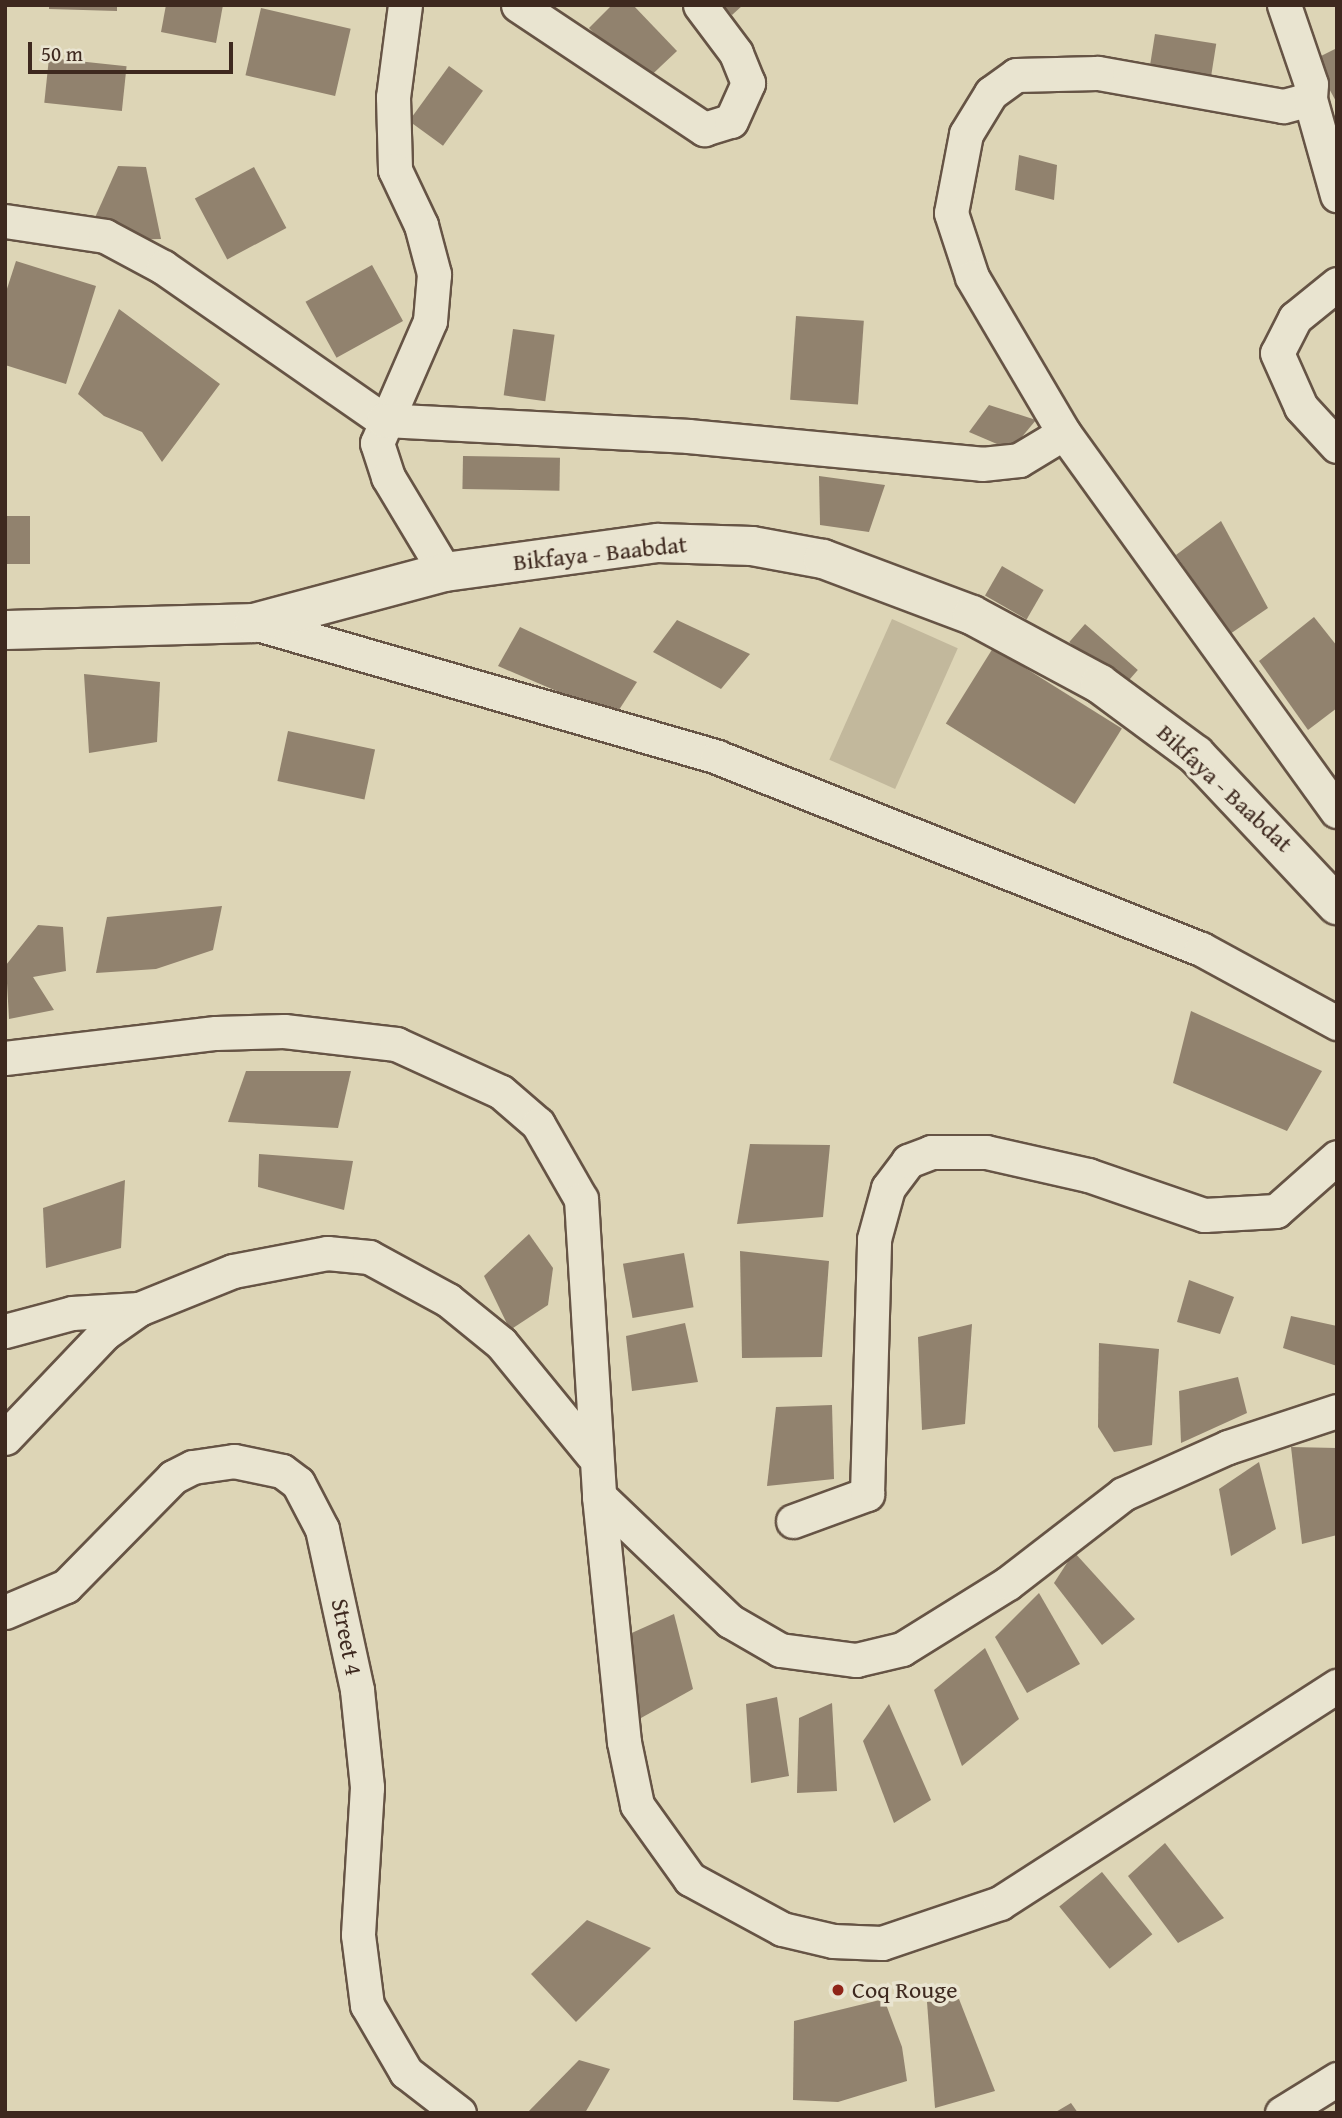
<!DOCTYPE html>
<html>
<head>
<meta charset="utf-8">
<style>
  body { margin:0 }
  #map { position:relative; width:1342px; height:2118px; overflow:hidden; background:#ddd5b6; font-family:"Gentium Book Plus",serif }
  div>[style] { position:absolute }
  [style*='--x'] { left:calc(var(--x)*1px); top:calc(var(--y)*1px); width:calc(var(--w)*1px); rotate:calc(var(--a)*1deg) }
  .green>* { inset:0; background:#c2b89c; transform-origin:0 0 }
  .building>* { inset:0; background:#91826e; transform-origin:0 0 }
  .roads { filter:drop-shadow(2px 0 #665445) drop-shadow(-2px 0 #665445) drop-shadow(0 2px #665445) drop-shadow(0 -2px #665445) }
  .minor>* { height:33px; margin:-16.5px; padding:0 16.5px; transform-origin:16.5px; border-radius:16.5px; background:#e9e4d0 }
  .secondary>* { height:38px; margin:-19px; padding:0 19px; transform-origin:19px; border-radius:19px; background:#e9e4d0 }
  .dots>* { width:19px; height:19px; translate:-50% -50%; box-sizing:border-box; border:4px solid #e9e4d0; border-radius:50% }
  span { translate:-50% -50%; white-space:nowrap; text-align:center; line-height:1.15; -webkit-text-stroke:7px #e9e4d0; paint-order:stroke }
  .street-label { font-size:24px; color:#3e291f }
  .poi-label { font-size:24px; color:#3e291f }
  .left { translate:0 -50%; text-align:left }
  .frame { position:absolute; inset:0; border:7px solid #3e291f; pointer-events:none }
  .scale { position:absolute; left:28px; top:42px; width:205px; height:32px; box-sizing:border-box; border:4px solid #3e291f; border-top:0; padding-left:9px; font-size:21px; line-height:24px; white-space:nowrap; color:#3e291f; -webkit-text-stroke:5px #e9e4d0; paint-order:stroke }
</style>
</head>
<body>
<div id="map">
  <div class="green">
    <div style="left:892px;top:619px;width:72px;height:154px;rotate:24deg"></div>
  </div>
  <div class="building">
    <div style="clip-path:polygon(49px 5px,117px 5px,117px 11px,49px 9px)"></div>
    <div style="clip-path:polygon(166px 5px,223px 5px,216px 43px,161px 32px)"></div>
    <div style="clip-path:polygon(612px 5px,633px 5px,677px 51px,642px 84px,589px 28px)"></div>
    <div style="clip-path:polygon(723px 5px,743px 5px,732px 15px)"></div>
    <div style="left:261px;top:8px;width:92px;height:69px;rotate:13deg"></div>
    <div style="left:1155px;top:34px;width:62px;height:43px;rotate:9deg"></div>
    <div style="clip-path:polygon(1337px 48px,1337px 103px,1313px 60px)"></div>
    <div style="left:49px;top:58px;width:78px;height:45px;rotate:6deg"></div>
    <div style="left:449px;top:66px;width:42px;height:68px;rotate:36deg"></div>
    <div style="clip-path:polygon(1019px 155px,1057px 165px,1054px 200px,1015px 190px)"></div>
    <div style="clip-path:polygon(118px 166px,146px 167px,161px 239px,119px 240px,93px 222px)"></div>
    <div style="left:254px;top:167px;width:69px;height:67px;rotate:62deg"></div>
    <div style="clip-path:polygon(16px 261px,96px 286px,66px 384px,5px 365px,5px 295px)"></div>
    <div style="left:372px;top:265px;width:64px;height:76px;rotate:61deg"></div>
    <div style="clip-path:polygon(119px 309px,220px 384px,162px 462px,142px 432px,104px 416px,78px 394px)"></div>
    <div style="left:796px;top:316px;width:68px;height:84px;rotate:4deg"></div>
    <div style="left:513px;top:329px;width:42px;height:67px;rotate:8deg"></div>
    <div style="clip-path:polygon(989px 405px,1036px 420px,1011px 450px,969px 432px)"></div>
    <div style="left:463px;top:456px;width:97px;height:33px;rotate:1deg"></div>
    <div style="clip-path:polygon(819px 476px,885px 485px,869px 532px,820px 525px)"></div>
    <div style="left:5px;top:516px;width:25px;height:48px"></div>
    <div style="clip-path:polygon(1221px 521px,1268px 608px,1230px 634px,1176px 555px)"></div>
    <div style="left:1002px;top:566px;width:48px;height:34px;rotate:30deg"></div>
    <div style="clip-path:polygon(1314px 617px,1337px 646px,1337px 708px,1308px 730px,1259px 661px)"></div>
    <div style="clip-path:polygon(677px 620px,750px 654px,721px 689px,653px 652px)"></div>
    <div style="left:1085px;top:624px;width:70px;height:24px;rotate:41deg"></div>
    <div style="clip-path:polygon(520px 627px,637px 682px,615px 716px,498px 666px)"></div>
    <div style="left:993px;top:648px;width:152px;height:89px;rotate:32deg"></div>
    <div style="clip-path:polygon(84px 674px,160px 682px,157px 742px,89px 753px)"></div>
    <div style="left:288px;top:731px;width:89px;height:51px;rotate:12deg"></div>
    <div style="clip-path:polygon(222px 906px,213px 950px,156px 969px,96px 973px,107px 917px)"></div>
    <div style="clip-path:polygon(38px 925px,63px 927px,66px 971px,33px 977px,54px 1010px,9px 1019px,6px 965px)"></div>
    <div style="clip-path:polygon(1191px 1011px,1322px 1071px,1287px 1131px,1173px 1083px)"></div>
    <div style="clip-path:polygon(246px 1071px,351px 1071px,338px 1128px,228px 1122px)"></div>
    <div style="clip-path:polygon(750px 1144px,830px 1145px,823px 1217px,737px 1224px)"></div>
    <div style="clip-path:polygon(259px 1154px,353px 1161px,344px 1210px,258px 1187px)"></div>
    <div style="clip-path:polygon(125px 1180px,121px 1248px,46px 1268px,43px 1208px)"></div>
    <div style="clip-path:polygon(529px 1234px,553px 1268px,548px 1305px,510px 1330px,484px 1276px)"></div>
    <div style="clip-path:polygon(740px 1251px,829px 1261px,822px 1357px,742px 1358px)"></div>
    <div style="left:684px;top:1253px;width:55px;height:62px;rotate:80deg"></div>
    <div style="clip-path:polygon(1189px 1280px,1234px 1297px,1220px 1334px,1177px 1322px)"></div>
    <div style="clip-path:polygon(1291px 1316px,1337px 1326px,1337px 1366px,1283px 1348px)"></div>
    <div style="clip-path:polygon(685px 1323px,698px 1382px,632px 1391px,626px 1336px)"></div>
    <div style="clip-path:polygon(972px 1324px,965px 1424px,922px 1430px,918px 1337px)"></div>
    <div style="clip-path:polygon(1099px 1343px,1159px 1349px,1152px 1445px,1114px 1452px,1098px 1427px)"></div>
    <div style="clip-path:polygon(1238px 1377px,1247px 1413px,1181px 1443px,1179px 1391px)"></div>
    <div style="clip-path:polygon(832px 1405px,834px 1479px,767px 1486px,776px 1407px)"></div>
    <div style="clip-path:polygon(1291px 1447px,1337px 1448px,1337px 1535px,1302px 1544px)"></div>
    <div style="clip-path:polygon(1259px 1462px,1276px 1529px,1231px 1556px,1219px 1489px)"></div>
    <div style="clip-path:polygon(1074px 1552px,1135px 1619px,1102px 1645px,1054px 1583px)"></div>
    <div style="clip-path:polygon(1039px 1593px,1080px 1664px,1027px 1693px,995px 1637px)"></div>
    <div style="clip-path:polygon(674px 1614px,693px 1689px,641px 1718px,625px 1636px)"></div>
    <div style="clip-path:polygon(985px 1648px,1019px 1719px,962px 1766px,934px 1690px)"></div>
    <div style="clip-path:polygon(777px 1697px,789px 1776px,751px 1783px,746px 1704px)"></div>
    <div style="clip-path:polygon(832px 1703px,837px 1791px,797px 1793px,799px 1718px)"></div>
    <div style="clip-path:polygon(889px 1704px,931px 1800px,894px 1823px,863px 1741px)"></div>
    <div style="clip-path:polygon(1165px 1843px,1224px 1918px,1178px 1943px,1128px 1876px)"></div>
    <div style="left:1102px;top:1872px;width:80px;height:55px;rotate:51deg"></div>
    <div style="clip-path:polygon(587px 1920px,651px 1948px,576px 2022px,531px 1974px)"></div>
    <div style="clip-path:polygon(884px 1999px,902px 2047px,907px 2081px,838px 2102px,793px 2100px,794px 2021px)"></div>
    <div style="clip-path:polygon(959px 1999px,995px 2091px,935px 2108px,927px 2002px)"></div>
    <div style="clip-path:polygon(579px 2060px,610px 2069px,585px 2113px,527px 2113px)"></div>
    <div style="clip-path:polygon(1071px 2103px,1078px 2113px,1054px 2113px)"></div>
  </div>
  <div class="roads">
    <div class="minor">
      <div style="--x:405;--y:5;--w:93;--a:97.4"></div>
      <div style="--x:393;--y:97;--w:73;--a:88.4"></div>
      <div style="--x:395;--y:170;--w:61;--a:64.7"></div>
      <div style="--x:421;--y:225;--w:51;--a:75.1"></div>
      <div style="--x:434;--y:274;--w:47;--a:94.9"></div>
      <div style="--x:430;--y:321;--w:133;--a:113.5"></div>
      <div style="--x:377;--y:443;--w:36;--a:72"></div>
      <div style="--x:388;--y:477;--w:111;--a:59"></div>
      <div style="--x:518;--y:5;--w:224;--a:33.7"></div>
      <div style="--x:704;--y:129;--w:28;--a:-17"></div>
      <div style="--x:731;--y:121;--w:42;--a:-65.9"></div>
      <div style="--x:748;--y:83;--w:32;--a:-112"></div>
      <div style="--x:736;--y:53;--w:60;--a:-126.9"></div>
      <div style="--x:1284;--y:5;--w:83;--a:71.1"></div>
      <div style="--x:1311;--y:84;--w:15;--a:94"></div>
      <div style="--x:1310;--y:99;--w:28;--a:165"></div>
      <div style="--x:1283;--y:106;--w:189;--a:-169.9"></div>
      <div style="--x:1097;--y:73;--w:81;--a:178.6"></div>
      <div style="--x:1016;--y:75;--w:31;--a:144"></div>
      <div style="--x:991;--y:93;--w:48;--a:121.4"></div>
      <div style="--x:966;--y:134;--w:80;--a:100.8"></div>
      <div style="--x:951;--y:213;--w:67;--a:71.8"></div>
      <div style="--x:972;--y:277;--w:181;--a:59.5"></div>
      <div style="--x:1064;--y:433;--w:466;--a:54.2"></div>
      <div style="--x:1310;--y:99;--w:100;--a:74.3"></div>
      <div style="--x:5;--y:221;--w:101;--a:8.5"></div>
      <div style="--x:105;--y:236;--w:66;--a:28.1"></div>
      <div style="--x:163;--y:267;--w:268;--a:34.8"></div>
      <div style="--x:383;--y:420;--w:305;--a:3"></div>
      <div style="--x:688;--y:436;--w:295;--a:5.4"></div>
      <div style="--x:982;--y:464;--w:37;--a:-6"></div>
      <div style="--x:1019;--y:460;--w:52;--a:-31"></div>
      <div style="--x:1337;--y:284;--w:54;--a:141"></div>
      <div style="--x:1295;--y:318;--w:39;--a:117"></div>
      <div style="--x:1277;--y:353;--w:59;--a:66"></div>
      <div style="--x:1301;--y:407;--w:53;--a:47.3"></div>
      <div style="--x:254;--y:623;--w:482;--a:16.1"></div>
      <div style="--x:717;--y:757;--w:521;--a:21.64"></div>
      <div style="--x:1201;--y:949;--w:155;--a:28.6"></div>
      <div style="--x:5;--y:1058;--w:212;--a:-6.8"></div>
      <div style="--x:216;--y:1033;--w:68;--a:-1.7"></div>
      <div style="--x:284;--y:1031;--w:113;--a:6.6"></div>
      <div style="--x:396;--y:1044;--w:115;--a:24.6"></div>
      <div style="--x:501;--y:1092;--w:49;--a:40.9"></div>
      <div style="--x:538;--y:1124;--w:86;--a:60.2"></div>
      <div style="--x:581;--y:1199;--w:298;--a:86.5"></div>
      <div style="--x:599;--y:1496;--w:181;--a:43.7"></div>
      <div style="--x:730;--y:1621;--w:58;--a:30.1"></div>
      <div style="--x:780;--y:1650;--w:77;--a:7.5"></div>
      <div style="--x:856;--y:1660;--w:47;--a:-13.4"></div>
      <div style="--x:902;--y:1649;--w:125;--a:-31.9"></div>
      <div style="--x:1008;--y:1583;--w:145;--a:-37.7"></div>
      <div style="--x:1123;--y:1494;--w:115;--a:-24.1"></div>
      <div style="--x:1228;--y:1447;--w:115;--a:-18.3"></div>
      <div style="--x:5;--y:1331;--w:69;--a:-15"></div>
      <div style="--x:72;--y:1313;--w:67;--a:-3.4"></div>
      <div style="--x:5;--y:1438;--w:145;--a:-46.4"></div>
      <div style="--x:105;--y:1333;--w:42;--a:-35.2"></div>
      <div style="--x:139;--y:1309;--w:101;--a:-22"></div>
      <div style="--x:233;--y:1271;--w:96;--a:-10.8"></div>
      <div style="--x:327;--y:1253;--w:42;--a:5.4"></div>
      <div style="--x:369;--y:1257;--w:90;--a:28.6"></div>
      <div style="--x:448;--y:1300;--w:68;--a:39.1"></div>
      <div style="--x:501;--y:1343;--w:144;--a:50.7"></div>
      <div style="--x:599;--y:1496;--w:247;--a:84.2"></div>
      <div style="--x:624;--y:1742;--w:64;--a:78.3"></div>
      <div style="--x:637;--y:1805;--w:91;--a:54.4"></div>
      <div style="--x:690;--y:1879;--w:105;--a:28.5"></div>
      <div style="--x:782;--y:1929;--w:52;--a:13.2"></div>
      <div style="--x:833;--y:1941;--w:49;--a:2.3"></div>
      <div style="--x:882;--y:1943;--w:125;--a:-18.7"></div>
      <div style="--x:1000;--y:1903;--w:401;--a:-32.8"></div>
      <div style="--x:793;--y:1521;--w:79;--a:-20"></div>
      <div style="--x:867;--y:1494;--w:255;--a:-88.4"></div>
      <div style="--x:874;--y:1239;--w:53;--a:-74.6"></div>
      <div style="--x:888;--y:1188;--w:34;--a:-53"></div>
      <div style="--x:908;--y:1161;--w:25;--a:-21"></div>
      <div style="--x:931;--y:1152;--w:55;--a:0"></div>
      <div style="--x:986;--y:1152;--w:105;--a:12.7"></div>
      <div style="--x:1088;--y:1175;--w:123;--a:19"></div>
      <div style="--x:1204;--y:1215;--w:72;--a:-3.2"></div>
      <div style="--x:1276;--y:1211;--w:81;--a:-41.5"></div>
      <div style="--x:5;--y:1612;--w:66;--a:-23.1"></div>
      <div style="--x:66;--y:1586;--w:153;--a:-45.5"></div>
      <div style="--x:173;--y:1477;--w:22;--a:-27"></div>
      <div style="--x:193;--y:1467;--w:41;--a:-8.3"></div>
      <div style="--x:234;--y:1461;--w:49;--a:11.8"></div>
      <div style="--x:282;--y:1471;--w:20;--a:37"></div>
      <div style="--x:298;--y:1483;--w:52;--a:62.4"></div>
      <div style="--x:322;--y:1529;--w:165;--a:77.7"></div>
      <div style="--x:357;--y:1690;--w:98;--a:84.1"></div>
      <div style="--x:367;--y:1787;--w:148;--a:93.5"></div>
      <div style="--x:358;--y:1935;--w:71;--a:82.7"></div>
      <div style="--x:367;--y:2005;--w:78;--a:59.8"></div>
      <div style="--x:406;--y:2072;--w:67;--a:37.7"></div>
      <div style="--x:1282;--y:2113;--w:65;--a:-31.7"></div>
    </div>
    <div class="secondary">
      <div style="--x:5;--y:630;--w:249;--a:-1.6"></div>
      <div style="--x:254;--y:623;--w:198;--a:-15"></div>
      <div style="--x:445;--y:572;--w:215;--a:-7.8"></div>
      <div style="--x:658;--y:543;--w:94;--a:1.8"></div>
      <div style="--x:752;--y:546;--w:72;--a:10.4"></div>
      <div style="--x:823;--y:559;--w:159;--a:20.6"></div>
      <div style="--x:972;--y:615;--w:145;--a:28.3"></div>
      <div style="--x:1100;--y:684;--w:119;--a:36.5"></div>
      <div style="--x:1196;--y:755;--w:206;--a:46.8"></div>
    </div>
  </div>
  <div class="dots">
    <div style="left:838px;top:1990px;background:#8f2418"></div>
  </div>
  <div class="street-label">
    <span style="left:600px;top:553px;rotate:-6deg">Bikfaya - Baabdat</span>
    <span style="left:1225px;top:788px;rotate:43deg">Bikfaya - Baabdat</span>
    <span style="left:347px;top:1637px;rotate:79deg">Street 4</span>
  </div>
  <div class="poi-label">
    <span class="left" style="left:852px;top:1990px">Coq Rouge</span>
  </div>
  <div class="frame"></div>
  <div class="scale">50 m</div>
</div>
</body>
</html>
